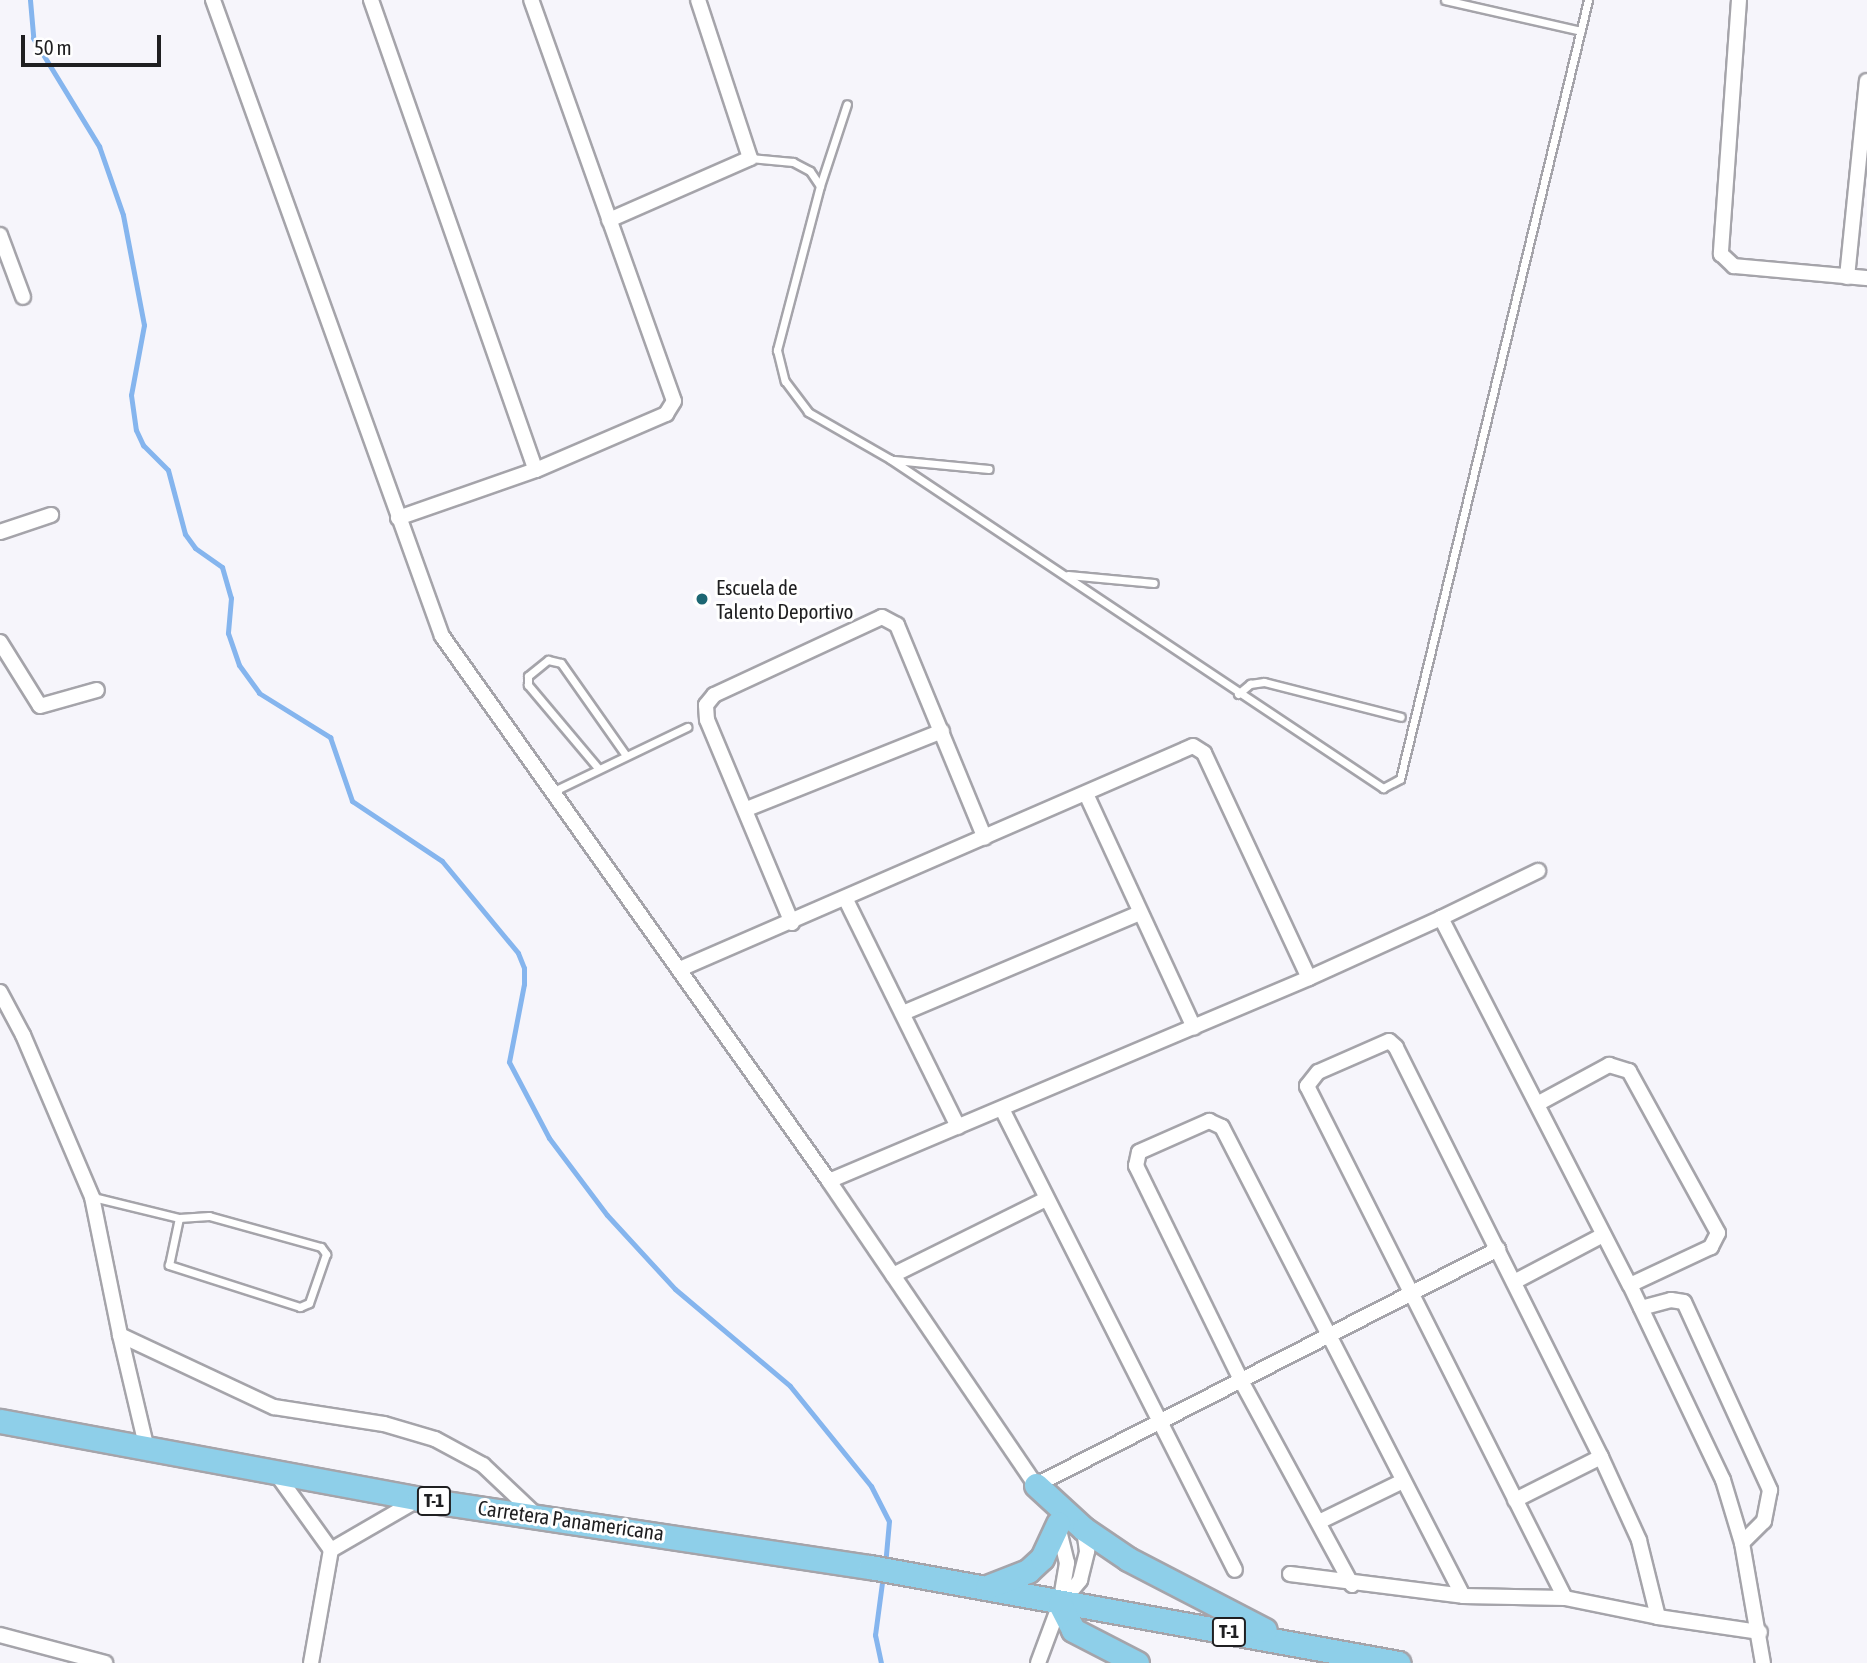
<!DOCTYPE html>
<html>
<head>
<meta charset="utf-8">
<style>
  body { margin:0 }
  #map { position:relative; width:1867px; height:1663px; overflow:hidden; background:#f6f5fb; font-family:"Asap Condensed",sans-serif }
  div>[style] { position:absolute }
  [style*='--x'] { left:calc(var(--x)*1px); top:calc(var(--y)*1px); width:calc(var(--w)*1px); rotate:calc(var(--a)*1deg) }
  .stream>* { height:5px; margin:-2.5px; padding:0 2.5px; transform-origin:2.5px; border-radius:2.5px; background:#85b5ee }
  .roads { filter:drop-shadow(2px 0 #a5a4aa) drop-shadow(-2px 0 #a5a4aa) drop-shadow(0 2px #a5a4aa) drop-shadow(0 -2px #a5a4aa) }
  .service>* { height:7px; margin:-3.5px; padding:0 3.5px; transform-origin:3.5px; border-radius:3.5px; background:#fff }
  .minor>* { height:14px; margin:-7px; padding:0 7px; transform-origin:7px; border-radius:7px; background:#fff }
  .primary>* { height:23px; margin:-11.5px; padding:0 11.5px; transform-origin:11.5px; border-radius:11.5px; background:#8ecfe9 }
  .dots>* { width:19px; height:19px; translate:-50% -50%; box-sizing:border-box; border:4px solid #fff; border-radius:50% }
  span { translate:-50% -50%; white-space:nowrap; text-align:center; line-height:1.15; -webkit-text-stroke:6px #fff; paint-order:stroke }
  .shield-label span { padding:2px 5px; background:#fff; border:2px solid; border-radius:5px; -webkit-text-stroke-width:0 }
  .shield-label { font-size:19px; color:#1f1f21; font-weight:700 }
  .poi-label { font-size:21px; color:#1f1f21 }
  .left { translate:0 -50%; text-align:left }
  .street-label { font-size:21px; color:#1f1f21 }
  .scale { position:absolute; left:21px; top:35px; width:140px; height:32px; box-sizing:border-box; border:4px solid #1f1f21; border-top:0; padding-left:9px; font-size:21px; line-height:24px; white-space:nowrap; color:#1f1f21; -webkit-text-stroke:5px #fff; paint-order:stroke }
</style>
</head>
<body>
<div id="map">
  <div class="stream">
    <div style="--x:30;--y:0;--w:38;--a:85"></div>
    <div style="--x:33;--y:38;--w:127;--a:58.6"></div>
    <div style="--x:99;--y:146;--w:73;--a:70.8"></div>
    <div style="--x:123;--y:215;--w:112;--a:79.2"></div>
    <div style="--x:144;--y:325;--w:71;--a:100.5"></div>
    <div style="--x:131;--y:395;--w:35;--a:82"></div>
    <div style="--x:136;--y:430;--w:17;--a:65"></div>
    <div style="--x:143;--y:445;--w:35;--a:45"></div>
    <div style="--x:168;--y:470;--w:66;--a:75.1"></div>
    <div style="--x:185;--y:534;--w:17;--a:54"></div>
    <div style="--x:195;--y:548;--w:33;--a:35"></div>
    <div style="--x:222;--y:567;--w:32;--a:74"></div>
    <div style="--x:231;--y:598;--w:35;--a:95"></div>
    <div style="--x:228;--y:633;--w:34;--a:71"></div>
    <div style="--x:239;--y:665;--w:34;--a:54"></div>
    <div style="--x:259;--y:693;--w:84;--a:31.8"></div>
    <div style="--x:330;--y:737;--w:68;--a:71"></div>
    <div style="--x:352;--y:801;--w:108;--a:33.7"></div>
    <div style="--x:442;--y:861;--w:119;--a:50.4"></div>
    <div style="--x:518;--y:953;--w:16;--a:68"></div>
    <div style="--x:524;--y:968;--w:16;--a:90"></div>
    <div style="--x:524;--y:984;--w:79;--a:100.9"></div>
    <div style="--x:509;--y:1062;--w:86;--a:62.2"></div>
    <div style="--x:549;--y:1138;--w:96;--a:53"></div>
    <div style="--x:607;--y:1215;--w:100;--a:47.4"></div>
    <div style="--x:675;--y:1289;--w:150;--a:40.1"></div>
    <div style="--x:790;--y:1386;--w:129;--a:51"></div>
    <div style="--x:871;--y:1486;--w:39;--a:63"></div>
    <div style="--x:889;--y:1521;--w:45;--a:95.1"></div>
    <div style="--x:881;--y:1663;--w:29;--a:-102"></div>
    <div style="--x:875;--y:1635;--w:61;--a:-82.4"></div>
  </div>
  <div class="roads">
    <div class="service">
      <div style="--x:1445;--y:0;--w:139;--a:12.8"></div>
      <div style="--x:750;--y:158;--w:43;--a:5.3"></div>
      <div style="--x:793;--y:162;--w:19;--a:28"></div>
      <div style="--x:810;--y:171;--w:18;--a:56"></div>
      <div style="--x:820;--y:186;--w:170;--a:104.7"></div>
      <div style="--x:777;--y:350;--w:32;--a:76"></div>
      <div style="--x:785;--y:381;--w:39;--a:53"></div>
      <div style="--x:808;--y:412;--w:95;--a:29.8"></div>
      <div style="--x:890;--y:459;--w:593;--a:33.72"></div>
      <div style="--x:1383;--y:788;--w:19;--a:-28"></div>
      <div style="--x:1400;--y:779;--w:801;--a:-76.43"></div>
      <div style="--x:820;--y:186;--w:86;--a:-71.8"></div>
      <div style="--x:894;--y:460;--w:95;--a:5.4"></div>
      <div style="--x:1068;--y:575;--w:86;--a:5.3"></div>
      <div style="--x:1238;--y:694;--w:16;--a:-40"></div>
      <div style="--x:1250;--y:684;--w:14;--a:-8"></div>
      <div style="--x:1264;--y:682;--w:141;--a:14.3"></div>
      <div style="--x:598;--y:768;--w:109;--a:-130.1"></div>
      <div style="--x:528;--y:685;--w:9;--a:-90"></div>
      <div style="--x:528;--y:676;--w:26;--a:-39"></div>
      <div style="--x:548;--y:660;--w:13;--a:13"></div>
      <div style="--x:561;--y:663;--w:111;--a:54.9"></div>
      <div style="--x:554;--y:791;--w:148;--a:-25.7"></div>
      <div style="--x:93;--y:1197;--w:89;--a:13.7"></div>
      <div style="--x:179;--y:1218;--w:30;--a:-4"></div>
      <div style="--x:209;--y:1216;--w:116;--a:15.5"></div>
      <div style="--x:321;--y:1247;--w:9;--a:54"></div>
      <div style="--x:326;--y:1254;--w:52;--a:109.1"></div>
      <div style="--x:309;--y:1303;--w:10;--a:156"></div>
      <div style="--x:300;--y:1307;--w:138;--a:-162.2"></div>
      <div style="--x:169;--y:1265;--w:48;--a:-78"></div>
    </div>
    <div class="minor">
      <div style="--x:213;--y:0;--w:676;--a:70.2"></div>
      <div style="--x:442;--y:636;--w:668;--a:54.62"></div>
      <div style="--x:829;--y:1181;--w:376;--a:55.8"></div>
      <div style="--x:371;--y:0;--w:498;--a:70.7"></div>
      <div style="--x:1739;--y:0;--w:255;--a:94.1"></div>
      <div style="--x:1721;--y:254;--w:18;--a:43"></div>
      <div style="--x:1734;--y:266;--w:134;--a:5.2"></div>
      <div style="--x:609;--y:220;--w:154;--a:-23.7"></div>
      <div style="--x:750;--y:158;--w:166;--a:-108.2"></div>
      <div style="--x:0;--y:235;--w:66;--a:69.6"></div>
      <div style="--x:1847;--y:277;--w:197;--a:-84.2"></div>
      <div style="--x:398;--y:518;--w:146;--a:-19.2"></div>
      <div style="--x:536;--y:470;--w:142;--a:-23.3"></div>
      <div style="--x:666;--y:414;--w:15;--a:-58"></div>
      <div style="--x:674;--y:401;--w:426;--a:-109.6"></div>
      <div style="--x:0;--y:532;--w:54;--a:-18.4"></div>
      <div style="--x:0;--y:642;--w:75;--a:58"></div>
      <div style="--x:40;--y:706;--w:59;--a:-15.7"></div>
      <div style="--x:1087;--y:796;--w:255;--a:65.2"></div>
      <div style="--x:747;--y:809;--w:210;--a:-21.8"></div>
      <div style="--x:846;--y:900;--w:253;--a:63.7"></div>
      <div style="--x:1441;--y:918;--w:108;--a:-25.9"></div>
      <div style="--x:792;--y:923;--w:220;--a:-112.7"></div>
      <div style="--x:707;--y:720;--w:15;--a:-94"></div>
      <div style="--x:706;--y:705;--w:13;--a:-51"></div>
      <div style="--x:714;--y:695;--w:185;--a:-24.9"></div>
      <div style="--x:882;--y:617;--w:17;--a:28"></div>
      <div style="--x:897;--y:625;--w:230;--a:67.6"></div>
      <div style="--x:680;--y:969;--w:559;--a:-23.49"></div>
      <div style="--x:1193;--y:746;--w:13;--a:32"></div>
      <div style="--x:1204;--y:753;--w:248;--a:65"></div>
      <div style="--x:1309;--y:978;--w:521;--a:157.08"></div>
      <div style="--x:1309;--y:978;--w:145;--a:-24.4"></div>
      <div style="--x:1441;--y:918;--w:413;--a:62.8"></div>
      <div style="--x:1630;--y:1285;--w:216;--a:64.5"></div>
      <div style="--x:1723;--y:1480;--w:66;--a:73.2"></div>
      <div style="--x:1742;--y:1543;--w:122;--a:80.1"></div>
      <div style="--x:0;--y:992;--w:49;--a:61.9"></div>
      <div style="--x:23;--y:1035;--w:176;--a:66.9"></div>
      <div style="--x:92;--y:1197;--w:141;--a:78.5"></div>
      <div style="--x:903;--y:1013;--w:257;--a:-22.9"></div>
      <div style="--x:1539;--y:1103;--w:80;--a:-28.5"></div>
      <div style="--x:1609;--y:1065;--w:21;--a:17"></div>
      <div style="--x:1629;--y:1071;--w:185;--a:61.2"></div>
      <div style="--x:1718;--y:1233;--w:16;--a:117"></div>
      <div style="--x:1711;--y:1247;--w:89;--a:154.9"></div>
      <div style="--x:1003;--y:1111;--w:514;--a:63.19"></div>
      <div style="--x:893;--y:1275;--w:169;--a:-26.4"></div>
      <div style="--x:1514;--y:1282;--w:101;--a:-27.8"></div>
      <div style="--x:1641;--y:1308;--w:31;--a:-15"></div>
      <div style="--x:1671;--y:1300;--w:13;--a:9"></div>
      <div style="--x:1684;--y:1302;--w:207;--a:65.4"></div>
      <div style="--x:1770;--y:1490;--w:32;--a:101"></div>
      <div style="--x:1764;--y:1521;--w:31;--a:135"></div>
      <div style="--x:146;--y:1445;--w:113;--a:-103.3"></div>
      <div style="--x:120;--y:1335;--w:170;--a:25.1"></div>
      <div style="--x:274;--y:1407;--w:111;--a:8.8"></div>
      <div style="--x:384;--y:1424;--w:53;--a:16.4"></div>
      <div style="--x:435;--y:1439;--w:55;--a:28.4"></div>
      <div style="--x:483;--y:1465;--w:70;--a:43.3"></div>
      <div style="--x:275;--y:1472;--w:96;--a:54.3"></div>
      <div style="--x:1036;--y:1485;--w:519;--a:-27.06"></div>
      <div style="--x:1515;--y:1500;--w:96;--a:-26.6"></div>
      <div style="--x:1319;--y:1522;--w:93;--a:-26"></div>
      <div style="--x:1290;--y:1574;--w:174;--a:7.2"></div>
      <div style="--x:1463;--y:1596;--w:102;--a:1.1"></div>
      <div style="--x:1565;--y:1598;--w:95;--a:11.5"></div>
      <div style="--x:1658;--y:1617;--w:79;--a:-103.9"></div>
      <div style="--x:1639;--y:1540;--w:91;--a:-114.6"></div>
      <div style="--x:1601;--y:1457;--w:458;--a:-116.6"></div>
      <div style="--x:1396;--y:1047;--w:9;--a:-139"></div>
      <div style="--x:1389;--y:1041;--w:77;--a:156.4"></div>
      <div style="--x:1318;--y:1072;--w:18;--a:128"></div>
      <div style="--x:1307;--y:1086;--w:573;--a:63.26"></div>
      <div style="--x:1352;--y:1585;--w:231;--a:-118.5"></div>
      <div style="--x:1242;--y:1382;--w:241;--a:-116.1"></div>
      <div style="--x:1136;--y:1166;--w:14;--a:-78"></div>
      <div style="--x:1139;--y:1152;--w:77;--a:-23.9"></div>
      <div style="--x:1209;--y:1121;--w:14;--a:25"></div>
      <div style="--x:1222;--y:1127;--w:527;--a:62.8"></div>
      <div style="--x:1061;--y:1603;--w:30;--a:-50"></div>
      <div style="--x:1080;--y:1580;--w:30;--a:-76"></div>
      <div style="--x:1087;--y:1551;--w:22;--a:-98"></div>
      <div style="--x:1658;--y:1617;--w:103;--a:8.4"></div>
      <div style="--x:0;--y:1635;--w:109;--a:14.9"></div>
      <div style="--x:311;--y:1663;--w:115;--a:-80"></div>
      <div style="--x:331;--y:1550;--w:102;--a:-30.1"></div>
      <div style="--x:1038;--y:1663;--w:63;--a:-69.6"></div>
      <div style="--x:1060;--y:1604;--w:42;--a:-80.3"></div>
      <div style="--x:1067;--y:1563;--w:42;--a:-103.7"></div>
    </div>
    <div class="primary">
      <div style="--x:0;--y:1421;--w:426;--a:10.5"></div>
      <div style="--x:419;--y:1499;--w:456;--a:8.6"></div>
      <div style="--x:870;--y:1567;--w:537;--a:10.3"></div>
      <div style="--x:1036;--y:1485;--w:65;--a:42.5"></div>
      <div style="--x:1084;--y:1529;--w:53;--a:34.3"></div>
      <div style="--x:1128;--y:1559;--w:154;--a:27.4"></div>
      <div style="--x:987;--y:1587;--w:44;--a:-21.3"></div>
      <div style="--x:1028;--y:1571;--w:19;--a:-43"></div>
      <div style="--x:1042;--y:1558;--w:38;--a:-65"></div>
      <div style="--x:1060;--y:1604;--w:29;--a:63"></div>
      <div style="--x:1073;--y:1630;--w:72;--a:27.3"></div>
    </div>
  </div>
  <div class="dots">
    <div style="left:702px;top:599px;background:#1d6773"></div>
  </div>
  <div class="shield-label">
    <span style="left:434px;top:1501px">T-1</span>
    <span style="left:1229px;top:1632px">T-1</span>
  </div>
  <div class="poi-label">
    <span class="left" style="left:716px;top:599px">Escuela de<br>Talento Deportivo</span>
  </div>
  <div class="street-label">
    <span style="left:571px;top:1520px;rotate:8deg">Carretera Panamericana</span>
  </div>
  <div class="scale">50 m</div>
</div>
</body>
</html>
